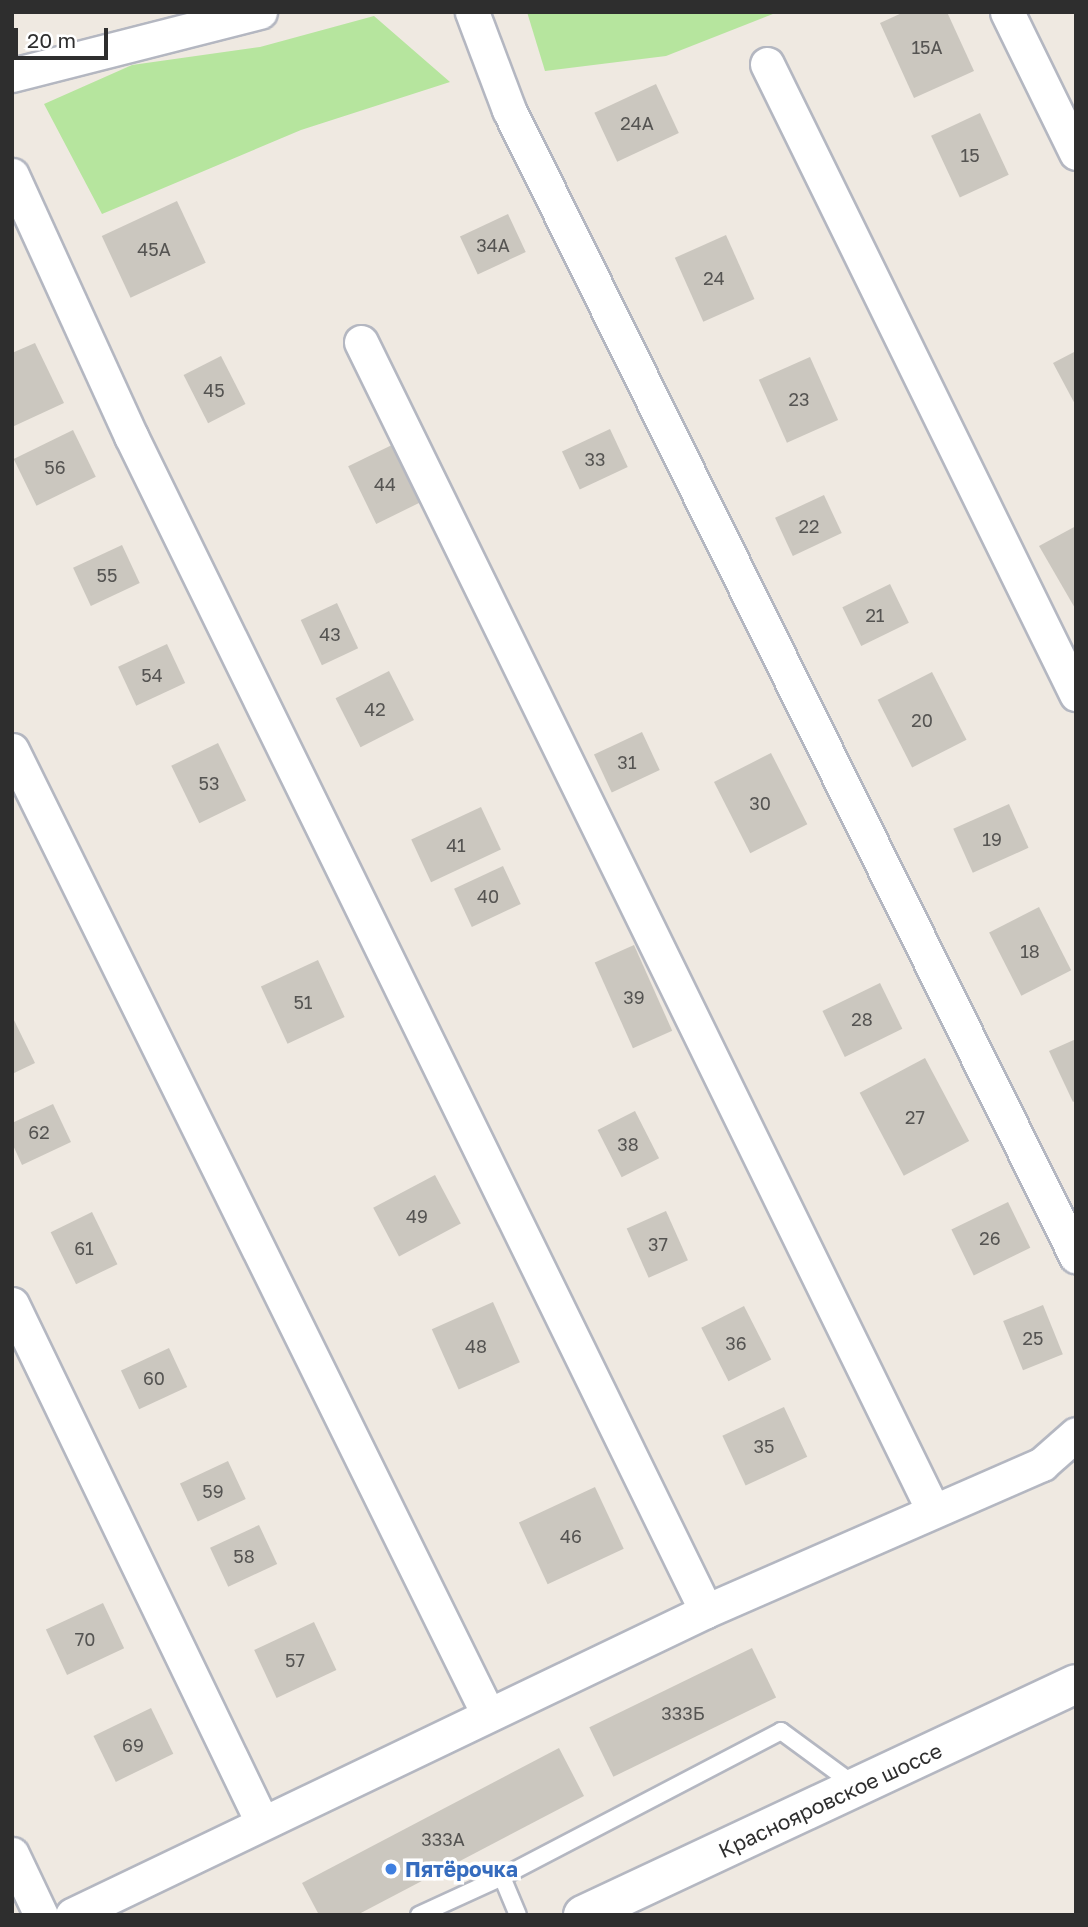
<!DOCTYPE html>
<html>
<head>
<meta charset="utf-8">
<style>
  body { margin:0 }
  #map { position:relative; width:1088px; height:1927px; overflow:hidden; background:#efe9e1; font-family:"Golos Text",sans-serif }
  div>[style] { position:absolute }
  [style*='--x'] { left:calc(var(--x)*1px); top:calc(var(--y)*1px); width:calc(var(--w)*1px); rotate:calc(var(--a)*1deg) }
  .green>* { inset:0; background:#b6e59e }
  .building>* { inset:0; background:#cbc7bf; transform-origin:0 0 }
  .roads { filter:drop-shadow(2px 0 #b4b7c1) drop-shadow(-2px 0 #b4b7c1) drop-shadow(0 2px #b4b7c1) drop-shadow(0 -2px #b4b7c1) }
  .lane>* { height:16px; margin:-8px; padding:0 8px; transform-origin:8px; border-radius:8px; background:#fff }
  .street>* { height:33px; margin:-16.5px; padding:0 16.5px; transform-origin:16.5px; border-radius:16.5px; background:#fff }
  .secondary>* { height:38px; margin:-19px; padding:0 19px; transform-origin:19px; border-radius:19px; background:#fff }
  .dots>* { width:19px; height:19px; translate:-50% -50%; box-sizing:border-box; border:4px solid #fff; border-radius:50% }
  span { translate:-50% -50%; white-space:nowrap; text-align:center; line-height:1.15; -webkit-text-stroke:7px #fff; paint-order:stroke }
  .number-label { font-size:18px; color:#555452 }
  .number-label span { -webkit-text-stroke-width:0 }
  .street-label { font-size:21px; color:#2e2e2e }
  .shop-label { font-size:21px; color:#366cbe; font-weight:700 }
  .left { translate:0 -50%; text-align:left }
  .frame { position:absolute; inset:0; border:14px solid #2e2e2e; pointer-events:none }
  .scale { position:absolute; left:14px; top:28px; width:94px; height:32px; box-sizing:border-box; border:4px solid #2e2e2e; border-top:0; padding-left:9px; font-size:21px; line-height:24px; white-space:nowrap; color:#2e2e2e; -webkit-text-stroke:5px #fff; paint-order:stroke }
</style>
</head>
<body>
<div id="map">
  <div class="green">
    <div style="clip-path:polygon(527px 12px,778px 12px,666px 56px,545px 71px)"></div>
    <div style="clip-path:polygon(374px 16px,450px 82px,301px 130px,102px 214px,44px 104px,132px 65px,260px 47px)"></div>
  </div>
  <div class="building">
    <div style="clip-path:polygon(904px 12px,947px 12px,974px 71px,914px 98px,880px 23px)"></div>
    <div style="left:656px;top:84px;width:54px;height:68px;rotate:65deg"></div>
    <div style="left:980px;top:113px;width:68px;height:54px;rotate:65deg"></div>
    <div style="left:177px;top:201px;width:68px;height:83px;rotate:65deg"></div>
    <div style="left:508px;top:214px;width:42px;height:53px;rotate:65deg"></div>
    <div style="left:726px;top:235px;width:70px;height:56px;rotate:66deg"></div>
    <div style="clip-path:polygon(35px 343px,64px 403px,12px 427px,12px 353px)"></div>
    <div style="clip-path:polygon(1076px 351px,1076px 406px,1053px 363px)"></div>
    <div style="left:221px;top:356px;width:54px;height:42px;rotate:63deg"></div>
    <div style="left:810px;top:357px;width:69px;height:56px;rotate:66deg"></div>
    <div style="left:610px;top:429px;width:42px;height:53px;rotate:65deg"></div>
    <div style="left:73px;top:430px;width:52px;height:66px;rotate:64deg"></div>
    <div style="left:394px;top:444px;width:64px;height:51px;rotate:64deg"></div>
    <div style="left:824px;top:495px;width:42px;height:54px;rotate:65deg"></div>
    <div style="clip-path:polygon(1076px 526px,1076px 610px,1039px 546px)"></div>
    <div style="left:122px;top:545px;width:42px;height:54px;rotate:65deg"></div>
    <div style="left:890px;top:584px;width:43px;height:53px;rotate:64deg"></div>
    <div style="left:337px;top:603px;width:50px;height:40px;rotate:65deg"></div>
    <div style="left:167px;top:644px;width:43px;height:54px;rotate:65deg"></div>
    <div style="left:389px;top:671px;width:55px;height:60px;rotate:63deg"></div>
    <div style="left:932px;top:672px;width:76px;height:61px;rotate:63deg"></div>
    <div style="left:642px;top:732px;width:42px;height:53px;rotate:65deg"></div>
    <div style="left:218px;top:743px;width:64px;height:52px;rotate:64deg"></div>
    <div style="left:771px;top:753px;width:80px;height:64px;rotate:63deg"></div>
    <div style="left:1009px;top:804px;width:48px;height:61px;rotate:66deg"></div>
    <div style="left:481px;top:807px;width:47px;height:77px;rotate:65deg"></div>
    <div style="left:503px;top:866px;width:42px;height:54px;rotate:65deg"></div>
    <div style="left:1039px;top:907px;width:71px;height:56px;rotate:63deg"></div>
    <div style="left:634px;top:945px;width:94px;height:43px;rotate:66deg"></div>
    <div style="left:318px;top:960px;width:63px;height:63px;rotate:65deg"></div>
    <div style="left:880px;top:983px;width:51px;height:64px;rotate:64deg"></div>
    <div style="clip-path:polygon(12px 1016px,35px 1063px,12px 1074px)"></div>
    <div style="clip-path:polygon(1076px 1039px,1076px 1100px,1073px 1102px,1049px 1051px)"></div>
    <div style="left:925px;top:1058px;width:94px;height:74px;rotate:62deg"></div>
    <div style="clip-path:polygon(53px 1104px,71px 1142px,22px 1165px,12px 1143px,12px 1123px)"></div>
    <div style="left:635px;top:1111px;width:53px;height:42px;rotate:63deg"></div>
    <div style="left:435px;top:1175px;width:55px;height:70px;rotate:62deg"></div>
    <div style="left:1008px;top:1202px;width:51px;height:63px;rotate:64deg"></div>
    <div style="left:666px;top:1211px;width:54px;height:43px;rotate:66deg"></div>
    <div style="left:92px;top:1212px;width:58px;height:46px;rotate:64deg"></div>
    <div style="left:493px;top:1302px;width:66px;height:67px;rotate:66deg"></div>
    <div style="left:1043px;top:1305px;width:53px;height:43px;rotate:68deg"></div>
    <div style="left:744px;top:1306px;width:60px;height:48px;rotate:63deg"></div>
    <div style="left:169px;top:1348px;width:43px;height:53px;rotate:65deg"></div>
    <div style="left:784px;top:1407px;width:55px;height:68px;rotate:65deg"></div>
    <div style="left:228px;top:1461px;width:42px;height:53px;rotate:65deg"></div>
    <div style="left:595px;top:1487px;width:68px;height:84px;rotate:65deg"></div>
    <div style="left:259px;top:1525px;width:43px;height:54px;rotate:65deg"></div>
    <div style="left:103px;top:1603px;width:50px;height:63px;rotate:65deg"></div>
    <div style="left:314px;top:1622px;width:53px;height:66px;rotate:65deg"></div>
    <div style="left:752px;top:1648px;width:55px;height:181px;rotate:64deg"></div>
    <div style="left:151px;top:1708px;width:51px;height:64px;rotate:64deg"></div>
    <div style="clip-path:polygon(559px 1748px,584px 1796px,357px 1915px,319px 1915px,302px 1883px)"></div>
  </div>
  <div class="roads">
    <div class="lane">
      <div style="--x:502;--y:1877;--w:41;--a:67.2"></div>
      <div style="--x:419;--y:1915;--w:91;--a:-24.6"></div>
      <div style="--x:502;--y:1877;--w:315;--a:-27.6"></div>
      <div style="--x:781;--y:1731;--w:93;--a:36.3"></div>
    </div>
    <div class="street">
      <div style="--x:472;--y:12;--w:105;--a:69.3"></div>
      <div style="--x:509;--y:110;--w:1279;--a:63.68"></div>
      <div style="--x:1007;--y:12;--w:157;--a:63.9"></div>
      <div style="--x:767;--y:64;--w:702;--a:63.87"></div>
      <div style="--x:12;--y:75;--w:256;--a:-14.3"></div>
      <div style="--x:12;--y:175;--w:287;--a:65.5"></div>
      <div style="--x:131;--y:436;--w:1308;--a:63.92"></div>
      <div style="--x:361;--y:342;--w:1301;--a:63.91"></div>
      <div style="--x:12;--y:750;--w:1075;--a:63.72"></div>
      <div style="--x:12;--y:1304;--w:575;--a:64.24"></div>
      <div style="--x:12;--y:1854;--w:68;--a:64.6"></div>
      <div style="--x:72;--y:1915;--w:703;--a:-25.62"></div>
      <div style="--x:706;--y:1611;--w:367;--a:-23.6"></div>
      <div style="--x:1042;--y:1464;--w:45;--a:-41.4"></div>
    </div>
    <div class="secondary">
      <div style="--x:583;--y:1915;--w:544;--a:-25.11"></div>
    </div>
  </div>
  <div class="dots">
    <div style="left:391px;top:1869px;background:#3f7fe0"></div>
  </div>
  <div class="number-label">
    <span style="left:927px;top:47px">15А</span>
    <span style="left:637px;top:123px">24А</span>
    <span style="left:970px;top:155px">15</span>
    <span style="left:493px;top:245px">34А</span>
    <span style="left:154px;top:249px">45А</span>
    <span style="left:714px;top:278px">24</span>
    <span style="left:214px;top:390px">45</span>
    <span style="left:799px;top:399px">23</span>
    <span style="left:595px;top:459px">33</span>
    <span style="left:55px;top:467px">56</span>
    <span style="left:385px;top:484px">44</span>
    <span style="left:809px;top:526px">22</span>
    <span style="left:107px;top:575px">55</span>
    <span style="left:875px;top:615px">21</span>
    <span style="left:330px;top:634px">43</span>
    <span style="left:152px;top:675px">54</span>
    <span style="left:375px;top:709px">42</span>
    <span style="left:922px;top:720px">20</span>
    <span style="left:627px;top:762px">31</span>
    <span style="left:209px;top:783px">53</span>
    <span style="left:760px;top:803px">30</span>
    <span style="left:992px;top:839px">19</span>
    <span style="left:456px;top:845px">41</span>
    <span style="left:488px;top:896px">40</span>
    <span style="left:1030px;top:951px">18</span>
    <span style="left:634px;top:997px">39</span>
    <span style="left:303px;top:1002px">51</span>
    <span style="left:862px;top:1019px">28</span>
    <span style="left:915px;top:1117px">27</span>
    <span style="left:39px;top:1132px">62</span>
    <span style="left:628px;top:1144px">38</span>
    <span style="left:417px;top:1216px">49</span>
    <span style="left:990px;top:1238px">26</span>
    <span style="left:658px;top:1244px">37</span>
    <span style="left:84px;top:1248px">61</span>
    <span style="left:1033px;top:1338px">25</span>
    <span style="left:736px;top:1343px">36</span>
    <span style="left:476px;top:1346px">48</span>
    <span style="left:154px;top:1378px">60</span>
    <span style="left:764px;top:1446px">35</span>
    <span style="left:213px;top:1491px">59</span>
    <span style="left:571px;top:1536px">46</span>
    <span style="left:244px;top:1556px">58</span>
    <span style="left:85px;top:1639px">70</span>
    <span style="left:295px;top:1660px">57</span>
    <span style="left:683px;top:1713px">333Б</span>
    <span style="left:133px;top:1745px">69</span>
    <span style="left:443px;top:1839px">333А</span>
  </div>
  <div class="street-label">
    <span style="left:830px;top:1800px;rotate:-25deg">Краснояровское шоссе</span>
  </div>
  <div class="shop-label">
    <span class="left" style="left:405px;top:1869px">Пятёрочка</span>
  </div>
  <div class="frame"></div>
  <div class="scale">20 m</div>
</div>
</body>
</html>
